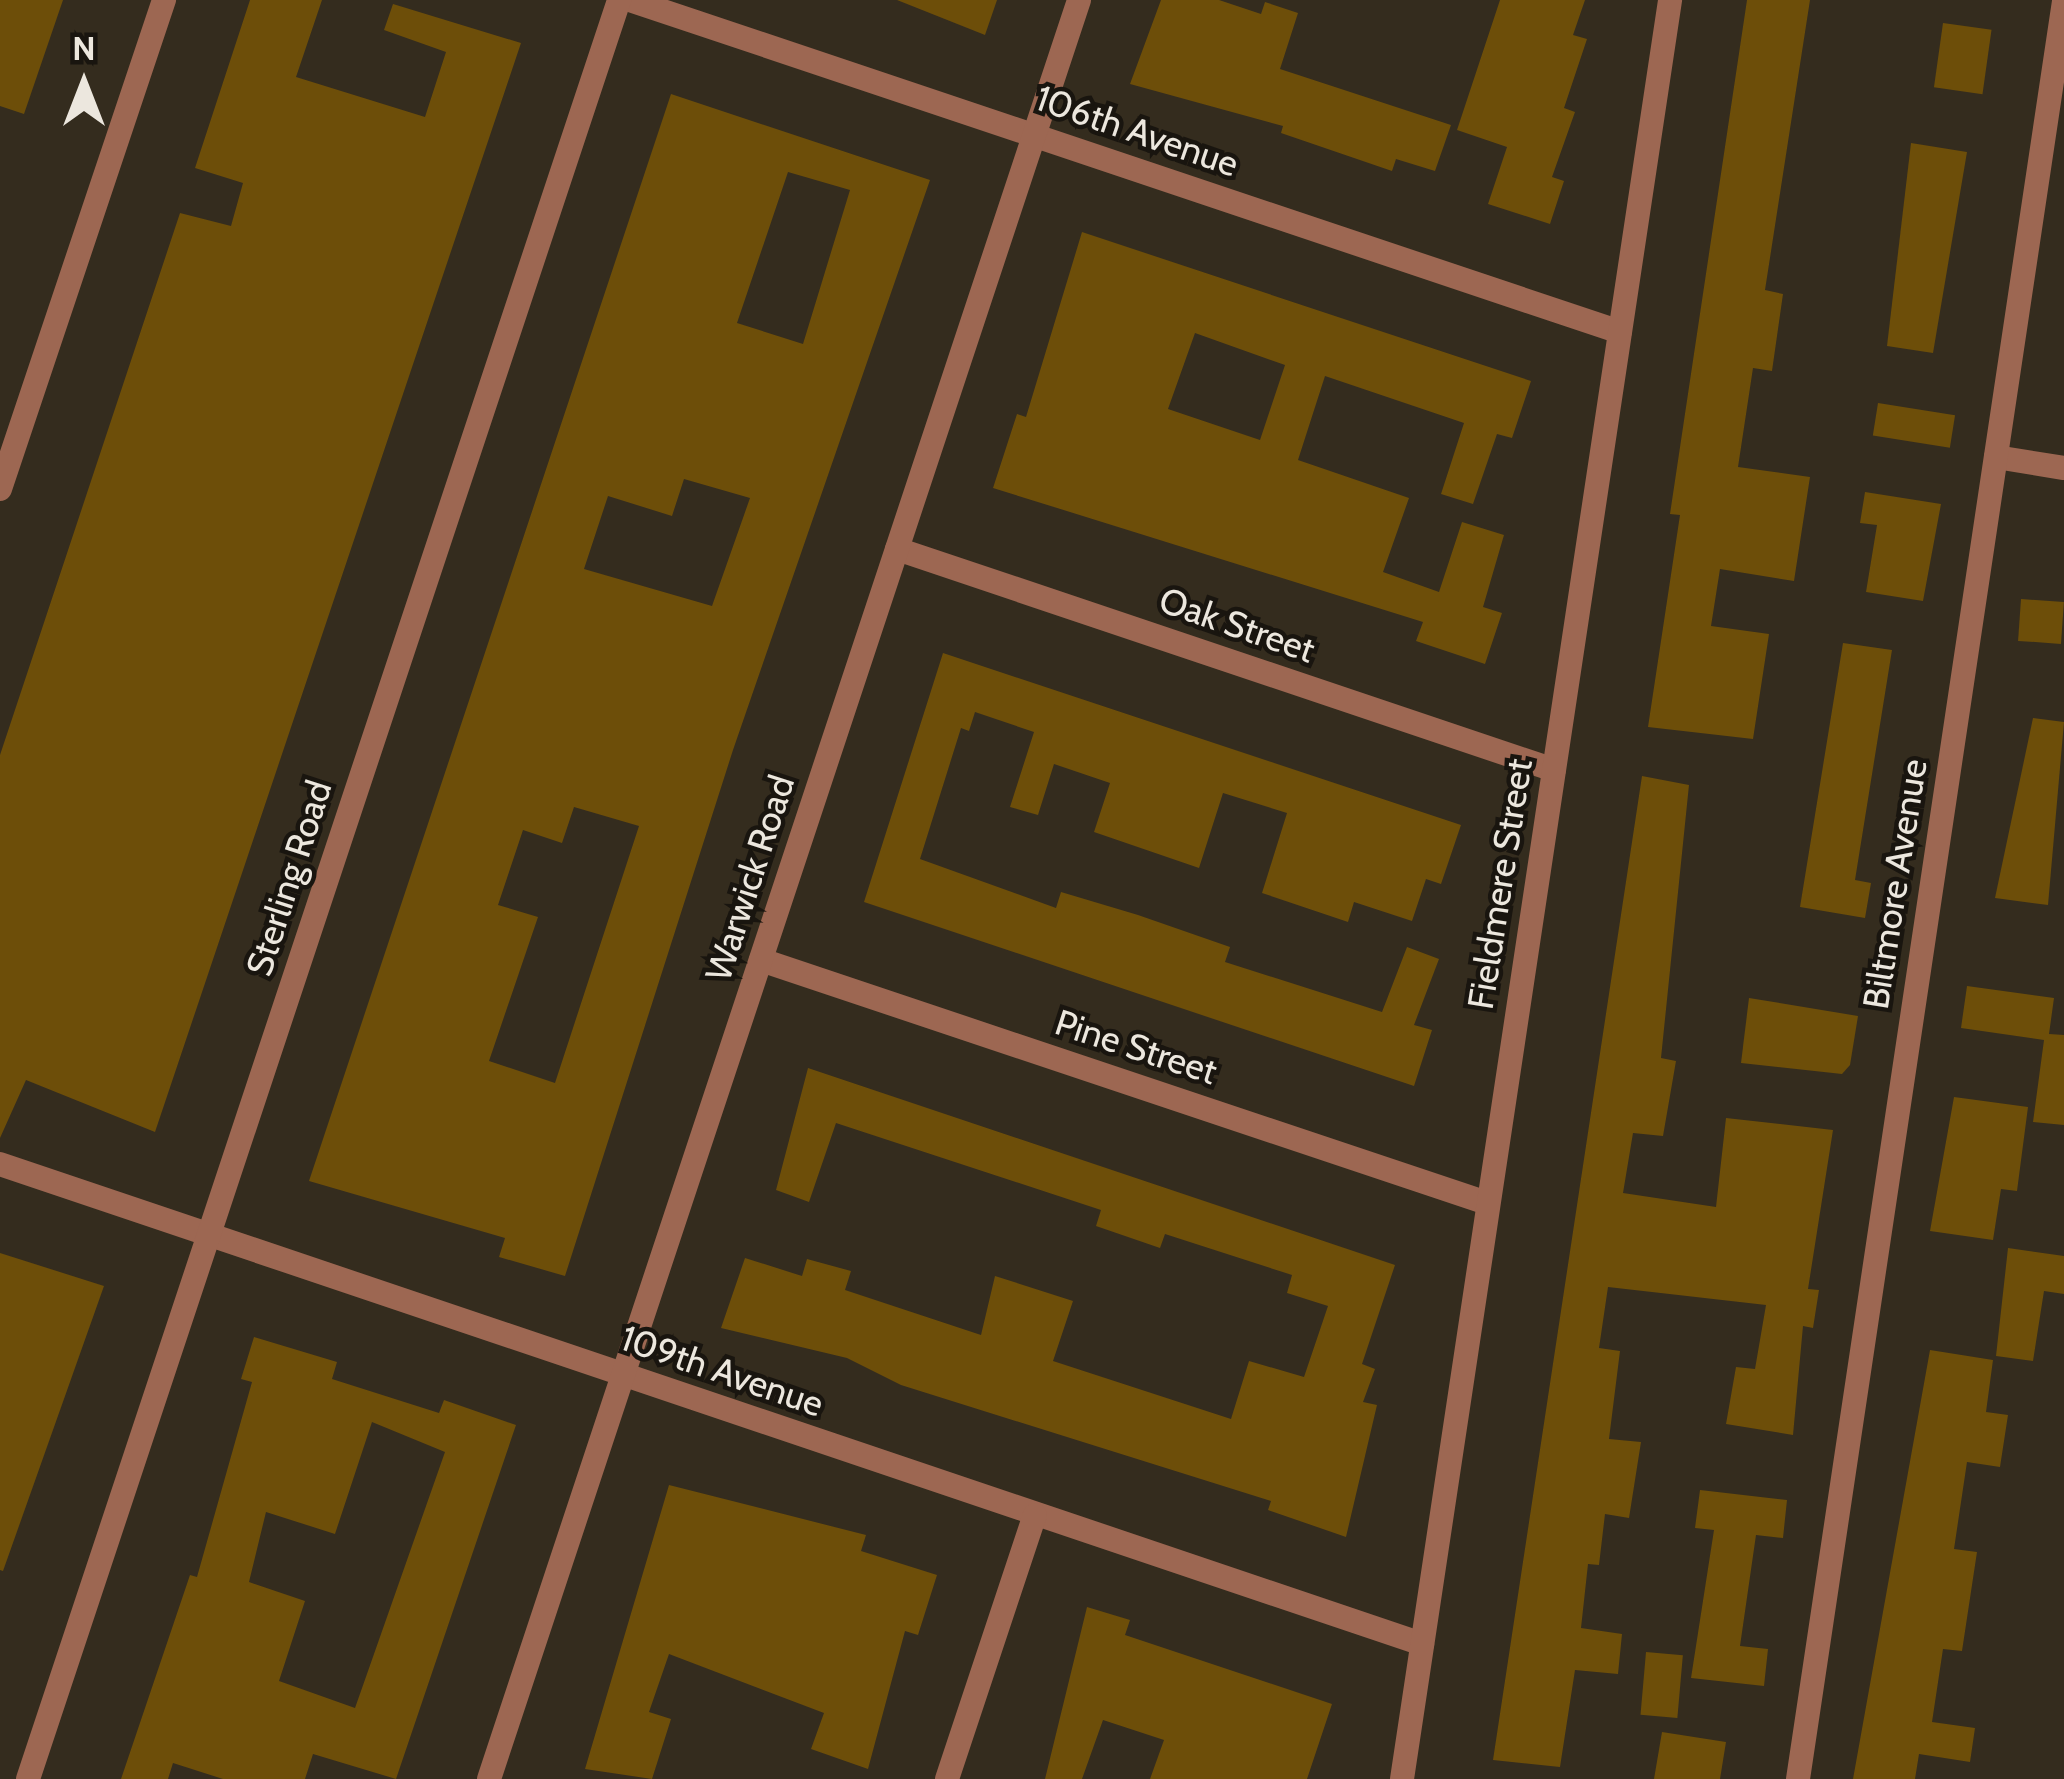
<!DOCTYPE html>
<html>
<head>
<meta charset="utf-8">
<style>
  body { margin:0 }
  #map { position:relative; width:2064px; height:1779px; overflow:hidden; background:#342c1e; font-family:Cabin,sans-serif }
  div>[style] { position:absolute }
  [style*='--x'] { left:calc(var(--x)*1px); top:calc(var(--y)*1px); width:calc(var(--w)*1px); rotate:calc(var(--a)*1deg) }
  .building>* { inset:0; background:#6d4e09; transform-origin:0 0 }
  .street>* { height:24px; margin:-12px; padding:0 12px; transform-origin:12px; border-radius:12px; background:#9d6752 }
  span { translate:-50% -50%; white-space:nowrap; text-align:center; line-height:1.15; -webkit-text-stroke:9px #19150f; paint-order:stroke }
  .street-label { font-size:36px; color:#ece7de }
  .north { position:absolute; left:24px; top:24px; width:120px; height:120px; -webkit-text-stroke:9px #19150f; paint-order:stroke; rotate:0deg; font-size:33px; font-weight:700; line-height:48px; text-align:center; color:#ece7de }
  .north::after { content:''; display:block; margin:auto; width:42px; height:54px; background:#ece7de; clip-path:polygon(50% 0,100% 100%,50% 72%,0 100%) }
</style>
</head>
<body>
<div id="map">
  <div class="building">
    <div style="clip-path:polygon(0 0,63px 0,24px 114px,0 106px)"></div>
    <div style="clip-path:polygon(250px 0,322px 0,296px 77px,425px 117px,446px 52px,384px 30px,393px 4px,521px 43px,155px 1132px,26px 1080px,0 1138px,0 755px,180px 213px,231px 226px,243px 183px,195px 168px)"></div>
    <div style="clip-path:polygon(897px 0,997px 0,985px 35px)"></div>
    <div style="clip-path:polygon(1161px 0,1219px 0,1261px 14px,1265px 2px,1298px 13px,1280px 69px,1451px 125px,1435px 171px,1396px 159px,1392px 171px,1281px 133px,1283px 126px,1130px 84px)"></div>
    <div style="clip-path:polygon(1500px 0,1585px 0,1573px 35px,1587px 39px,1564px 108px,1575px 112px,1552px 177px,1564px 181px,1550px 224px,1488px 204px,1507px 147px,1457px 130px)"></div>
    <div style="clip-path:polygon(1747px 0,1810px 0,1765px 290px,1783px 294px,1772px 371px,1753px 368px,1738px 467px,1810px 477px,1794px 581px,1720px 569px,1711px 626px,1769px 634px,1753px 739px,1648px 727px,1680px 515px,1670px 514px)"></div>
    <div style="left:1943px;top:23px;width:49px;height:65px;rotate:8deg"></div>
    <div style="clip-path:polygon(evenodd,671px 94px,930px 180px,733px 750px,565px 1276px,499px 1257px,505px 1238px,309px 1181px,671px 94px,788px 172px,850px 190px,803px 344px,737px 323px,788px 172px,671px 94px,684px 479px,750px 498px,712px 606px,584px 569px,608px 496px,672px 516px,684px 479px,671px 94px,574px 807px,639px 826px,555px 1083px,489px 1061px,538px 917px,498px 905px,523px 830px,562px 843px,574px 807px)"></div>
    <div style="clip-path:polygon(1911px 143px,1967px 152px,1933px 353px,1887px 346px)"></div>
    <div style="clip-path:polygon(evenodd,1082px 232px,1531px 381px,1512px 438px,1497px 434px,1473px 504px,1441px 494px,1464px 423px,1325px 376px,1298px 460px,1409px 498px,1383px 572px,1439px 592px,1462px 522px,1504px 535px,1483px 607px,1502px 613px,1485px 664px,1416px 641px,1423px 622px,993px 488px,1017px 414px,1026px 417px,1082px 232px,1195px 333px,1285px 365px,1260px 440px,1168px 409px,1195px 333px)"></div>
    <div style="left:1878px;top:403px;width:78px;height:33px;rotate:9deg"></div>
    <div style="clip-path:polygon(1865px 492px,1941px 504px,1923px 601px,1866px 592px,1877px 525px,1860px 523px)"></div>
    <div style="left:2021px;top:599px;width:43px;height:42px;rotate:4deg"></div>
    <div style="clip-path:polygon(1843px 643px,1892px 650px,1855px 880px,1871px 883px,1865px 918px,1800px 907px)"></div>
    <div style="clip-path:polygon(943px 653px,1461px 825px,1441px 884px,1426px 879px,1412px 921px,1354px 902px,1348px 922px,1262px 893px,1287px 813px,1223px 793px,1199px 868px,1094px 832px,1110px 783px,1054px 764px,1038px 815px,1010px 807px,1034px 732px,975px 712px,969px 731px,961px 728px,920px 859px,1056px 908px,1061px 892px,1138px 915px,1230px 947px,1225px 962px,1382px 1012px,1407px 947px,1439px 959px,1414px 1025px,1432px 1030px,1414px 1086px,864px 902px)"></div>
    <div style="clip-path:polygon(2033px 718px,2064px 722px,2048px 905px,1995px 898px)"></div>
    <div style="clip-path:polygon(1642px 776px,1689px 785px,1661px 1058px,1676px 1061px,1663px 1136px,1633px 1133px,1623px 1193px,1716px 1207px,1726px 1118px,1833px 1130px,1808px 1289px,1819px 1290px,1813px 1328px,1803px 1326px,1793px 1435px,1726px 1424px,1736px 1367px,1755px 1369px,1766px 1305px,1608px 1287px,1599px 1348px,1620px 1351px,1609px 1439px,1641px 1442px,1629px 1518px,1605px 1514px,1599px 1565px,1588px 1564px,1581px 1628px,1622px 1634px,1618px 1674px,1575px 1670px,1560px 1767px,1493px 1760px)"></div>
    <div style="clip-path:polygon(1967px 986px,2054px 998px,2049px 1034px,2064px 1035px,2064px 1125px,2033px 1122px,2044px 1040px,1961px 1028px)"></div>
    <div style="clip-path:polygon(1749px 998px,1858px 1016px,1850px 1065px,1842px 1074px,1741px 1063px)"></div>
    <div style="clip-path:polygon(808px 1068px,1395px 1265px,1362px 1364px,1375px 1369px,1363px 1402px,1377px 1405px,1346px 1537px,1268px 1510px,1271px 1501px,901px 1385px,847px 1358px,721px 1328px,745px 1258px,802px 1276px,807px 1259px,851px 1271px,845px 1290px,981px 1335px,995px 1276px,1073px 1301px,1053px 1361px,1231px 1419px,1249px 1361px,1304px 1377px,1328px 1306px,1287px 1293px,1292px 1275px,1165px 1234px,1160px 1248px,1096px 1226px,1101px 1210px,836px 1123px,809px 1202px,776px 1190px)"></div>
    <div style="clip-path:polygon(1954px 1097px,2028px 1107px,2017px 1191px,2001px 1189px,1993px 1240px,1930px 1231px)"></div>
    <div style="clip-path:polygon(2008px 1248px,2064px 1256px,2064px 1294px,2044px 1291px,2033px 1361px,1996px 1356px)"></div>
    <div style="clip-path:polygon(0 1253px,104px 1286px,3px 1571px,0 1570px)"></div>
    <div style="clip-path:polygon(evenodd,254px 1337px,337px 1362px,332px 1379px,439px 1413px,444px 1400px,516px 1425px,396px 1779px,313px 1754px,305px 1779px,223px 1779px,173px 1763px,168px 1779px,121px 1779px,190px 1575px,197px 1577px,252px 1382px,241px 1379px,254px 1337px,372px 1422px,445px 1452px,355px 1708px,279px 1681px,305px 1601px,249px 1582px,266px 1512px,335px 1534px,372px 1422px)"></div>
    <div style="clip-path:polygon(1930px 1350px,1993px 1360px,1986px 1412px,2008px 1415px,2000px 1467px,1967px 1462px,1954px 1549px,1977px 1552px,1962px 1651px,1943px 1649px,1932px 1722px,1975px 1728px,1970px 1762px,1919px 1754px,1915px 1779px,1853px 1779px)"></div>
    <div style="clip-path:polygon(669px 1485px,866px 1535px,861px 1551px,937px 1575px,918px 1635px,905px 1631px,868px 1769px,811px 1749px,824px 1713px,669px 1654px,649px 1712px,671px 1719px,652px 1779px,585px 1769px)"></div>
    <div style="clip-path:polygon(1700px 1490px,1787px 1500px,1783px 1538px,1756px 1535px,1740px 1646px,1768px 1649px,1764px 1686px,1691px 1678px,1714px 1530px,1695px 1528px)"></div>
    <div style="clip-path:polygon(1087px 1607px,1130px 1620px,1125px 1635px,1332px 1704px,1307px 1779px,1150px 1779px,1164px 1740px,1103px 1720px,1082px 1779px,1045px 1779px)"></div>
    <div style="left:1646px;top:1652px;width:37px;height:63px;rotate:5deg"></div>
    <div style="clip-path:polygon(1662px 1732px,1726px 1742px,1720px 1779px,1654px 1779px)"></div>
  </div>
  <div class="street">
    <div style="--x:630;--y:0;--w:1044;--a:18.54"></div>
    <div style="--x:1996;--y:457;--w:69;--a:9.2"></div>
    <div style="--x:0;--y:489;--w:516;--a:-71.46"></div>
    <div style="--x:897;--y:549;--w:693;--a:18.59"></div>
    <div style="--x:761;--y:960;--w:766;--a:18.51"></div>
    <div style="--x:0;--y:1164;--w:1501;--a:18.65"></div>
    <div style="--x:28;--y:1779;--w:1875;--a:-71.62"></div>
    <div style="--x:489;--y:1779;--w:1874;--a:-71.65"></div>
    <div style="--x:947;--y:1779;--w:278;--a:-71.6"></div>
    <div style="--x:1402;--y:1779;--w:1799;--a:-81.43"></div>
    <div style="--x:1798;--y:1779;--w:1798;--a:-81.49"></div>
  </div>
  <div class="street-label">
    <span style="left:1137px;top:131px;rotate:19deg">106th Avenue</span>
    <span style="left:1237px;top:625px;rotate:19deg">Oak Street</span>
    <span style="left:289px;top:878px;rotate:-72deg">Sterling Road</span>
    <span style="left:750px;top:878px;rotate:-72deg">Warwick Road</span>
    <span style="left:1500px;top:884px;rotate:-81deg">Fieldmere Street</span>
    <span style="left:1895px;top:884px;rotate:-81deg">Biltmore Avenue</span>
    <span style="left:1136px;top:1047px;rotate:18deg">Pine Street</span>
    <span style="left:722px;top:1371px;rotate:19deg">109th Avenue</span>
  </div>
  <div class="north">N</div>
</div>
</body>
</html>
